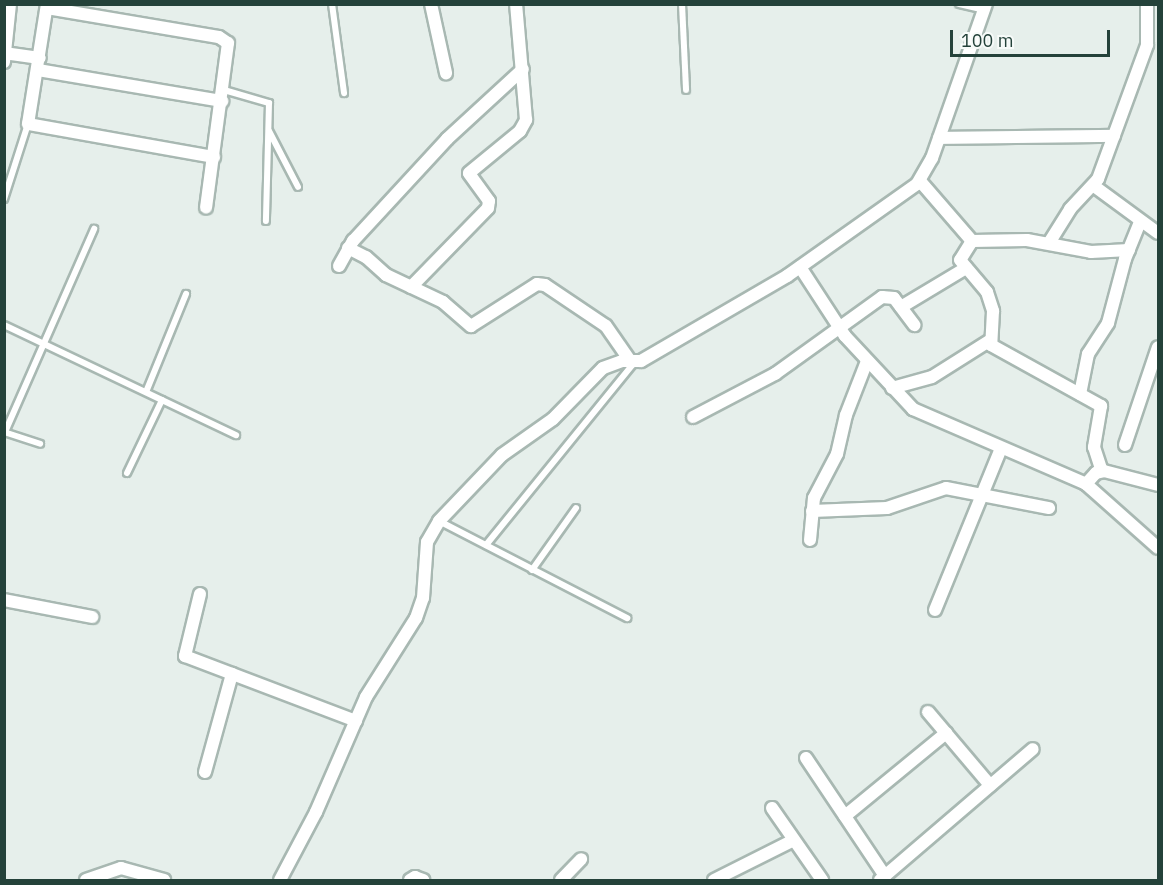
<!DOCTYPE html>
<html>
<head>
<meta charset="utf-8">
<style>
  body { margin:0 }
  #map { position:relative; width:1163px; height:885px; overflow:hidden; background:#e6efeb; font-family:"IBM Plex Sans",sans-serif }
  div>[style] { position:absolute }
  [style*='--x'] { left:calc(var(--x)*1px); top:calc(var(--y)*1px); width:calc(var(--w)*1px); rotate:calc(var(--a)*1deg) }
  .roads { filter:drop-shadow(2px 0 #a8b8b2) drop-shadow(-2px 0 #a8b8b2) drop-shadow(0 2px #a8b8b2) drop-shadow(0 -2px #a8b8b2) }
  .lane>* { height:6px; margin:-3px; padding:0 3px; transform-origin:3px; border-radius:3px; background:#fff }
  .street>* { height:12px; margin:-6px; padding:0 6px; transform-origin:6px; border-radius:6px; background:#fff }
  span { translate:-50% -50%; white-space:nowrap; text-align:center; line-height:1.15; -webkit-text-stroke:5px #f7fbf9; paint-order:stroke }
  .frame { position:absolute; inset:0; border:6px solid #24423a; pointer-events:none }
  .scale { position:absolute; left:950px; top:30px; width:160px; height:27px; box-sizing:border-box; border:3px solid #24423a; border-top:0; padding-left:8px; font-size:18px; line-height:21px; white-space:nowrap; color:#24423a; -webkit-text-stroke:4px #f7fbf9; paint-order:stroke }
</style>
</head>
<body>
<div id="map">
  <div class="roads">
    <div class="lane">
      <div style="--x:332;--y:4;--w:90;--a:82.3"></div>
      <div style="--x:682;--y:4;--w:86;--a:87.3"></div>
      <div style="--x:959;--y:4;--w:26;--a:13"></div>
      <div style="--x:224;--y:90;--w:47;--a:16.1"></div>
      <div style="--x:269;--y:103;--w:118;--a:91.5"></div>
      <div style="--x:269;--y:131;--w:63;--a:62.6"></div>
      <div style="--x:4;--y:199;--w:79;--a:-72.3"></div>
      <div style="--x:4;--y:325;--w:257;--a:25.4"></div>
      <div style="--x:146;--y:392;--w:106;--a:-67.8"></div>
      <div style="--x:4;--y:432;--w:38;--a:18"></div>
      <div style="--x:5;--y:432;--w:222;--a:-66.3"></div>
      <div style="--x:127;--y:473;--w:81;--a:-64.4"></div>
      <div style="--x:439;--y:521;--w:212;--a:27.3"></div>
      <div style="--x:486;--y:545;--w:235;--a:-50.9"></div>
      <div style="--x:532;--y:570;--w:76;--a:-54.6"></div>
    </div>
    <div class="street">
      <div style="--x:47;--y:4;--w:121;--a:99"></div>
      <div style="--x:28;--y:124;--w:189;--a:10.1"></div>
      <div style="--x:431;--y:4;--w:71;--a:77.7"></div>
      <div style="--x:47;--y:8;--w:174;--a:9.6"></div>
      <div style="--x:219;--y:37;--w:11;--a:34"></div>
      <div style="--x:228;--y:43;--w:166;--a:97.6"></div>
      <div style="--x:4;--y:53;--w:36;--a:8"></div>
      <div style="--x:4;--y:62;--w:58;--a:-84.1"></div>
      <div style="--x:38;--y:70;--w:187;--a:9.6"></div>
      <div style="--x:939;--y:138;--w:175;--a:-0.7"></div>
      <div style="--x:920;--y:181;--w:79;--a:49.1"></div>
      <div style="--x:972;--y:241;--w:55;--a:-1"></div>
      <div style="--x:1027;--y:240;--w:65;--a:10.6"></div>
      <div style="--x:1091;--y:252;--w:38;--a:-3"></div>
      <div style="--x:1094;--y:186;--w:79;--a:36.3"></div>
      <div style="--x:972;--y:241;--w:22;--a:122"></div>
      <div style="--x:960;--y:260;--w:42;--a:49.8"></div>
      <div style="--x:987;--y:292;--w:20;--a:72"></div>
      <div style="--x:993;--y:311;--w:34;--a:93"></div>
      <div style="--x:991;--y:345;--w:126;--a:29"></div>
      <div style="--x:1101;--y:406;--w:42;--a:99.7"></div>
      <div style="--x:1094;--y:447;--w:25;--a:72"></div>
      <div style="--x:1049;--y:243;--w:40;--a:-58"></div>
      <div style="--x:1070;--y:209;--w:41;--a:-47"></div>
      <div style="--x:1098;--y:179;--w:143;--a:-69.9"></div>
      <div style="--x:1147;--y:45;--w:41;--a:-90"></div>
      <div style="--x:348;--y:248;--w:20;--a:27"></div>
      <div style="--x:366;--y:257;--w:27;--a:42"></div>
      <div style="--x:386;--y:275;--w:63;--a:25.3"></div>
      <div style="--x:443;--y:302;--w:37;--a:41"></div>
      <div style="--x:471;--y:326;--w:78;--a:-32.5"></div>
      <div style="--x:537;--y:284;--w:8;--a:7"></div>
      <div style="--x:545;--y:285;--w:73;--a:33.9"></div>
      <div style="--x:606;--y:326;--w:44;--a:55.2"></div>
      <div style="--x:339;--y:266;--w:29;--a:-61"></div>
      <div style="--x:353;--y:241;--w:139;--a:-47.3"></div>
      <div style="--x:447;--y:139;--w:103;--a:-42.6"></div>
      <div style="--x:800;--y:267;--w:82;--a:56.9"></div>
      <div style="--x:845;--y:336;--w:100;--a:47"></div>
      <div style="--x:913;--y:409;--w:189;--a:23.4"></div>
      <div style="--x:1086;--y:484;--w:96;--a:41.6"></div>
      <div style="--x:411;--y:287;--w:110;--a:-45.7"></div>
      <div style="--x:488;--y:208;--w:7;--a:-82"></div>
      <div style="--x:489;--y:201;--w:34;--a:-126"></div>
      <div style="--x:469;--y:173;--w:66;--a:-39.5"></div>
      <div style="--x:520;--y:131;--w:13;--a:-61"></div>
      <div style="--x:526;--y:120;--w:116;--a:-94.9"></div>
      <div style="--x:901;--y:307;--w:76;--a:-31"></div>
      <div style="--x:892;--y:388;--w:41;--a:-15.4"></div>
      <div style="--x:932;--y:377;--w:67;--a:-32.3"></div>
      <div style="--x:1080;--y:394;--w:41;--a:-78.7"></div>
      <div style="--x:1088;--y:354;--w:37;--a:-57"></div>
      <div style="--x:1108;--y:323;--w:66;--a:-75.1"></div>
      <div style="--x:1125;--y:259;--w:40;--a:-68"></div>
      <div style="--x:693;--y:417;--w:93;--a:-27.7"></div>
      <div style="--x:775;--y:374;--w:132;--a:-35.7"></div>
      <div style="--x:882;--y:297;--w:12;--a:5"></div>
      <div style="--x:894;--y:298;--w:34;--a:53"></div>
      <div style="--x:1125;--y:445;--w:103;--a:-71.4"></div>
      <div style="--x:1086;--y:484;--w:15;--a:-48"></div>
      <div style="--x:1096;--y:473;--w:8;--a:-14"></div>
      <div style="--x:1104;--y:471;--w:56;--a:14.5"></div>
      <div style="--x:812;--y:511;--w:75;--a:-2.3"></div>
      <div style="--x:887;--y:508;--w:62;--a:-18.7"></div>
      <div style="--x:946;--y:488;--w:105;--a:11"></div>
      <div style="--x:810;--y:540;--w:42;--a:-84.6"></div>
      <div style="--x:814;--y:498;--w:50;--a:-62.4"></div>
      <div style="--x:837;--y:454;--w:40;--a:-77"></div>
      <div style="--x:846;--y:415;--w:58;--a:-68.7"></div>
      <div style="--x:200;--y:594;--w:64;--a:103.6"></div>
      <div style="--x:185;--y:656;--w:183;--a:20.8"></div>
      <div style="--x:4;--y:600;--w:90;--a:10.9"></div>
      <div style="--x:935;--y:610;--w:175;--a:-67.8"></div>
      <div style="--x:928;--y:712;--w:96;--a:49.7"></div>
      <div style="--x:806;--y:758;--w:142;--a:56.2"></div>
      <div style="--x:205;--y:772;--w:102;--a:-74.6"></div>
      <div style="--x:772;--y:808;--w:88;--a:55.2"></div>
      <div style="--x:845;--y:816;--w:131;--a:-39.4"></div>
      <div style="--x:86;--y:880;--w:37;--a:-19"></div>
      <div style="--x:121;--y:868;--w:45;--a:15.6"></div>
      <div style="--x:280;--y:880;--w:77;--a:-62.1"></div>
      <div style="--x:316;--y:812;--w:125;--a:-66.5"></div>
      <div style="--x:366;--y:697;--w:93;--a:-57.7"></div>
      <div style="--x:416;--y:618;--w:21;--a:-71"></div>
      <div style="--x:423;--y:598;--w:56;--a:-85.9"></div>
      <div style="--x:427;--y:542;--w:24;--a:-60"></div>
      <div style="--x:439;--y:521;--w:91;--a:-46.3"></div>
      <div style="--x:502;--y:455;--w:62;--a:-35.2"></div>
      <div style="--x:553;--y:419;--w:71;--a:-45.6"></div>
      <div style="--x:603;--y:368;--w:20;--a:-20"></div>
      <div style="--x:622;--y:361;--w:19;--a:0"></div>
      <div style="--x:641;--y:361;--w:169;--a:-30.2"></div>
      <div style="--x:787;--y:276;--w:159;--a:-35.3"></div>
      <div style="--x:917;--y:184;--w:30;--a:-60"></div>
      <div style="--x:932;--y:158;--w:163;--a:-70.7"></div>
      <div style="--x:410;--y:880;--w:6;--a:-31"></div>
      <div style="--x:415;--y:877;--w:9;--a:21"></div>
      <div style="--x:561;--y:880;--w:29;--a:-46"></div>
      <div style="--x:714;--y:880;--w:89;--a:-26.6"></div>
      <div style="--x:880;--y:880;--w:201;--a:-40.6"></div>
    </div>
  </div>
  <div class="frame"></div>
  <div class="scale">100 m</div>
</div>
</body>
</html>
